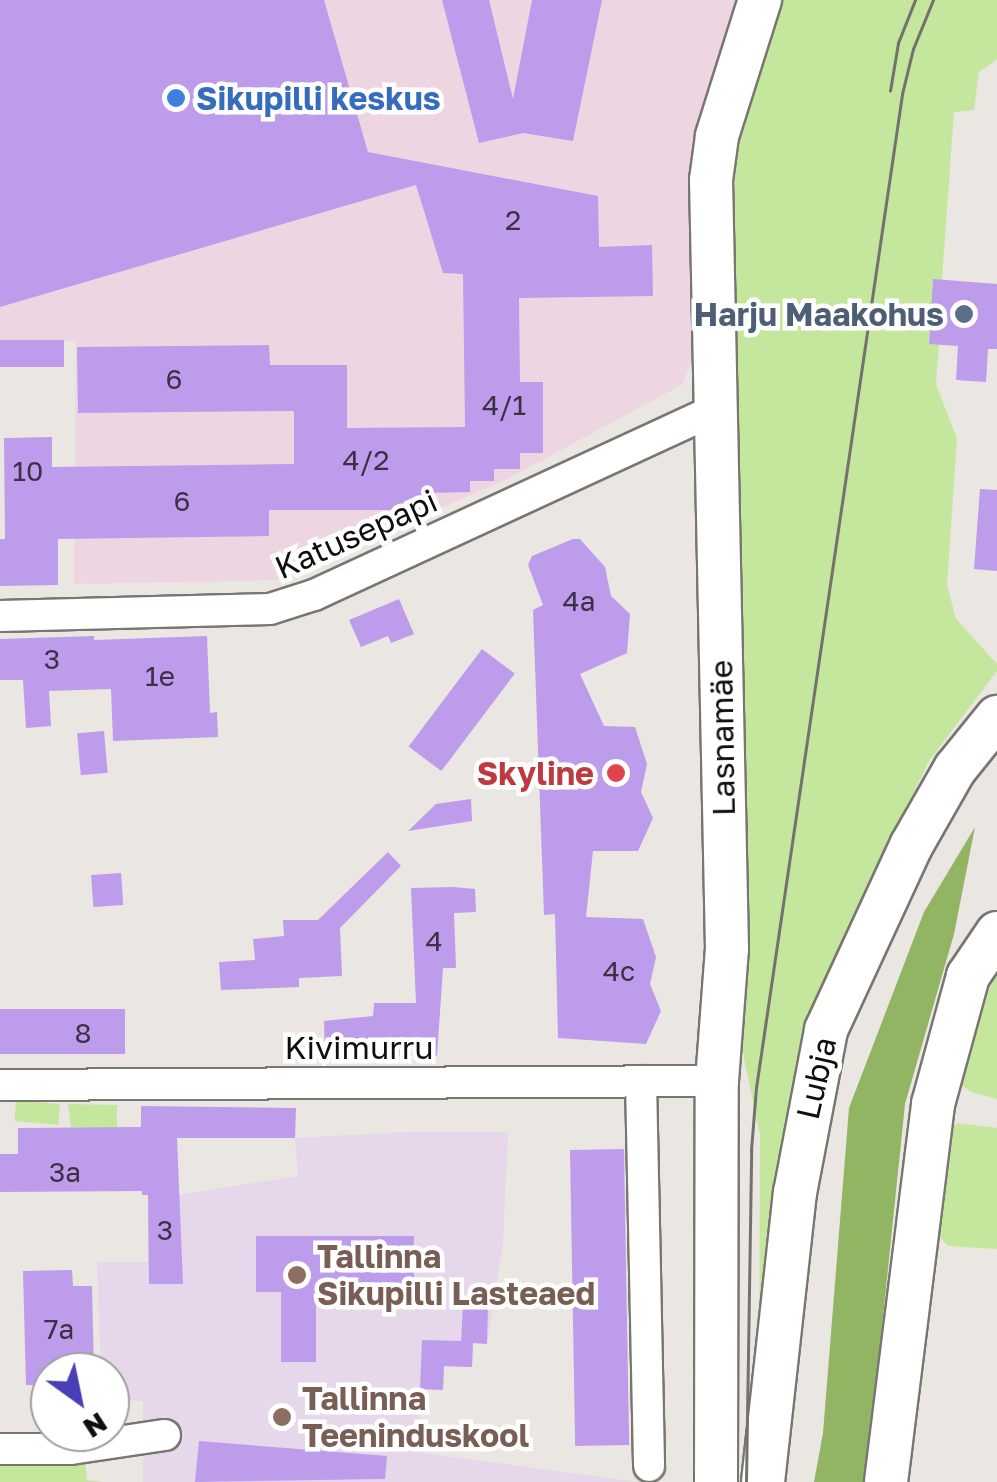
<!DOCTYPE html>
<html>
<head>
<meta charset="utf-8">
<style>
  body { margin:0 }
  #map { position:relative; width:997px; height:1482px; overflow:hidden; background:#eae6e1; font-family:"Golos Text",sans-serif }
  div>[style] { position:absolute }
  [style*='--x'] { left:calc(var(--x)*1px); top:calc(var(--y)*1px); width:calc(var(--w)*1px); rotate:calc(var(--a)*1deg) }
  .commercial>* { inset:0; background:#edd5e1 }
  .education>* { inset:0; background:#e6d7ea }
  .green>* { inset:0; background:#c5e79d; transform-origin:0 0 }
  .forest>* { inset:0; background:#91b563 }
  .building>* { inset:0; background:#bd9cec; transform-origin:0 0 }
  .roads { filter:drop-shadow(2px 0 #797672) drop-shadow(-2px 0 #797672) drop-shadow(0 2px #797672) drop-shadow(0 -2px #797672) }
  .street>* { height:30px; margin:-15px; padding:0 15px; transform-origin:15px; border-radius:15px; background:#fff }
  .secondary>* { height:42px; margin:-21px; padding:0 21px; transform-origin:21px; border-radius:21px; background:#fff }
  .tram>* { height:2.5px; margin:-1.25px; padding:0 1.25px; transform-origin:1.25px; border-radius:1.25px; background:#74726e }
  .dots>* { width:28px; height:28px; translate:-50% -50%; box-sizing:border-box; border:5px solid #fff; border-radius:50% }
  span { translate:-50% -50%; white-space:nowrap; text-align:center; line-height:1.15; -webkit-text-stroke:9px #fff; paint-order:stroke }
  .number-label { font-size:28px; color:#3a3244 }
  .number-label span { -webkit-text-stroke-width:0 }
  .shop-label { font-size:32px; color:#366cbe; font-weight:700 }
  .left { translate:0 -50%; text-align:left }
  .service-label { font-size:32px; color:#4e5e75; font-weight:700 }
  .right { translate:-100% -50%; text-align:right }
  .street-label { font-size:32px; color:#0f0e0c }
  .health-label { font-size:32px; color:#be3a42; font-weight:700 }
  .education-label { font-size:32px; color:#785e54; font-weight:700 }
  .north { position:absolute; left:30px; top:1352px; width:100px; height:100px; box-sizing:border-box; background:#fff; border:2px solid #9f9f9e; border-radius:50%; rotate:147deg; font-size:28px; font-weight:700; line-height:40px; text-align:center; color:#0f0e0c }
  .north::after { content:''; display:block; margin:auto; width:35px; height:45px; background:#4a3fb6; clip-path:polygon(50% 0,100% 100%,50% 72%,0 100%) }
</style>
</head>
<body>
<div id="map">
  <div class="commercial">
    <div style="clip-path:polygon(0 0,741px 0,692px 149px,698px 342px,683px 384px,507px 479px,275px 580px,74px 584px,76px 341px,0 340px)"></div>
  </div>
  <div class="education">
    <div style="clip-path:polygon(407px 1132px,508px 1132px,503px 1243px,487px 1344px,473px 1343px,472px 1367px,444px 1367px,443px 1390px,419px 1389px,423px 1453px,638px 1482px,143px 1482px,143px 1401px,110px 1399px,110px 1372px,101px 1372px,97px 1262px,148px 1262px,148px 1195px,178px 1195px,298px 1176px,295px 1138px)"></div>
  </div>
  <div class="green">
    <div style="clip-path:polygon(783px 0,997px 0,997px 59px,979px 72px,974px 110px,954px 112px,942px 280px,933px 280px,929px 343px,939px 344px,936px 384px,957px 439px,947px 585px,956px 619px,997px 664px,997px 671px,929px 761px,868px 887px,819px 1007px,759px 1401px,760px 1135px,741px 1044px,747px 909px,733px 253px,736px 149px)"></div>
    <div style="clip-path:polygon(997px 968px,997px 1099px,972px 1092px,962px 1086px,959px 1075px)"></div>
    <div style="left:60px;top:1104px;width:21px;height:44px;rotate:95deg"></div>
    <div style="clip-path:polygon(68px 1104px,117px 1105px,117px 1130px,71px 1127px)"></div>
    <div style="clip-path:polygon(957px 1123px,997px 1128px,997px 1249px,948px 1246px,935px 1232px,945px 1152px,952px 1126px)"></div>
    <div style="clip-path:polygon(0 1459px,85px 1460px,87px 1480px,104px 1482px,0 1482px)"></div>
  </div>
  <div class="forest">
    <div style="clip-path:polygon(975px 827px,954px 934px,905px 1104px,866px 1482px,814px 1482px,823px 1433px,849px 1108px,924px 912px)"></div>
  </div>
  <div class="building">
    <div style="clip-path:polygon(0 0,324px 0,368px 152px,598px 196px,599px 247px,652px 245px,653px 296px,519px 298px,520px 382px,543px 382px,543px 453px,520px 453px,520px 469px,494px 469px,494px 481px,470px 481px,470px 492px,425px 493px,425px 510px,269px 510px,269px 536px,58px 539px,58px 585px,0 586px,0 539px,5px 539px,4px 438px,52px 437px,52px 467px,294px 464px,294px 411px,78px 413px,77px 347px,269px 345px,270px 365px,347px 365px,347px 428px,465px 427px,463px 274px,443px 273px,416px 185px,0 307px)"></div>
    <div style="clip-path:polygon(442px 0,489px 0,513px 99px,532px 0,602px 0,573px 141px,523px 133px,479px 143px)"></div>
    <div style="clip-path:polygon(933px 279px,997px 284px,997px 349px,988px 349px,986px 382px,956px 380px,958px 346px,929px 344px)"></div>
    <div style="left:0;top:340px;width:64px;height:27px"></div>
    <div style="clip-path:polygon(980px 489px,997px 490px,997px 571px,974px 569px)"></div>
    <div style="clip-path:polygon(573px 539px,580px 539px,605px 567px,611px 596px,630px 614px,627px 653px,580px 674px,604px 726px,635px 727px,647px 764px,641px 792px,653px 818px,638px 851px,593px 851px,586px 917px,643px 919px,656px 957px,650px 984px,661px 1011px,646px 1044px,558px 1038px,555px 914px,544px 915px,533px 610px,543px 605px,528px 565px,532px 556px)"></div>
    <div style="clip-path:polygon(399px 599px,414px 634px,391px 643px,388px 636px,361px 647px,349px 620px)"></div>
    <div style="clip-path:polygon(94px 636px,94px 640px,207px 636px,210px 713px,217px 712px,218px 737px,113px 741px,111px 689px,49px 691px,51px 726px,26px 728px,23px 680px,0 680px,0 639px)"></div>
    <div style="left:482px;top:649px;width:41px;height:122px;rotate:37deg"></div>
    <div style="left:104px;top:731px;width:42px;height:27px;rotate:85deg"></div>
    <div style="clip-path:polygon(471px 799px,472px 821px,408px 831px,436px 804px)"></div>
    <div style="clip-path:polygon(388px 852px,401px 866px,340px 928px,342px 976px,299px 978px,299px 987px,221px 990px,219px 962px,255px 960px,253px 939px,284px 936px,283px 920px,318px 920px)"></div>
    <div style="left:121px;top:873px;width:32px;height:30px;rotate:86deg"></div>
    <div style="clip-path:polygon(453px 887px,475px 889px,476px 912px,454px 913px,456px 968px,443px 968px,437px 1056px,325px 1056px,324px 1021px,373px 1016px,374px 1003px,416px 1003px,411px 888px)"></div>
    <div style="left:0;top:1009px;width:125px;height:45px"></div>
    <div style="clip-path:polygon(141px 1106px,296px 1108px,295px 1138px,177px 1138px,183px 1284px,149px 1284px,148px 1195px,142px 1195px,142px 1191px,0 1192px,0 1154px,18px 1154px,18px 1128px,141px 1127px)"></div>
    <div style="left:624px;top:1149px;width:296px;height:54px;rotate:89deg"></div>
    <div style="clip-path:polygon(256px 1236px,414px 1236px,414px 1294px,316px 1295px,316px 1362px,281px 1362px,281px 1292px,256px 1292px)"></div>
    <div style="clip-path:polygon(72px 1270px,73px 1286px,92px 1286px,94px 1372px,50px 1372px,50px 1385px,26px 1385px,23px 1271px)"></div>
    <div style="clip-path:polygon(463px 1306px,488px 1307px,487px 1344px,473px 1343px,472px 1367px,444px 1366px,443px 1390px,420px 1389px,422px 1340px,461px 1341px)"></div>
    <div style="clip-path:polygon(199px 1441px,387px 1456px,385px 1479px,195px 1482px)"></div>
  </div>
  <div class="roads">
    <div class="street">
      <div style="--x:0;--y:616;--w:270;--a:-1.5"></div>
      <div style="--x:270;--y:609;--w:46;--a:-17.7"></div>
      <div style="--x:314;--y:595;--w:442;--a:-24.8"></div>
      <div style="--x:641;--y:1081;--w:385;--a:88.8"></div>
      <div style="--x:0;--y:1085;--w:717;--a:-0.32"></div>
      <div style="--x:0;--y:1449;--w:71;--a:0"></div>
      <div style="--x:71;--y:1449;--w:95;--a:-8.5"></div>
    </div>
    <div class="secondary">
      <div style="--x:716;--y:1482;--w:401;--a:-89.9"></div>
      <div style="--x:717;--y:1081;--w:132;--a:-85.7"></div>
      <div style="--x:727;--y:949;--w:769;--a:-91.19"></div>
      <div style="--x:711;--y:180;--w:44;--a:-82.2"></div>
      <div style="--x:717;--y:136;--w:143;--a:-72.5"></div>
      <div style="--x:763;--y:1482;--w:291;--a:-83.7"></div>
      <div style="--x:795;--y:1193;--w:166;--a:-79.2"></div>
      <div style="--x:826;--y:1030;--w:203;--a:-65.2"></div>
      <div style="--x:911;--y:846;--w:89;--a:-60.3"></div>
      <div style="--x:955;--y:769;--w:67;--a:-51.1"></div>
      <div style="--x:886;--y:1482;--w:381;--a:-82.9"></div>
      <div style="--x:933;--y:1104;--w:133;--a:-74.7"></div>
      <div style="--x:968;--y:976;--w:52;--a:-56"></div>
    </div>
  </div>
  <div class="tram">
    <div style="--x:890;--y:91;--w:49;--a:-80.5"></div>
    <div style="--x:898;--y:43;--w:46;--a:-68.4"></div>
    <div style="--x:746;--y:1482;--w:332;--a:-89.1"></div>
    <div style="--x:751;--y:1150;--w:62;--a:-85.4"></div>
    <div style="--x:756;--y:1088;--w:1005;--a:-81.64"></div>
    <div style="--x:902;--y:94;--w:46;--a:-76.3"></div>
    <div style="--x:913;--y:49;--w:53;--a:-67.8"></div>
  </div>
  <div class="dots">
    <div style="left:176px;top:98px;background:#3f7fe0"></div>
    <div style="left:964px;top:314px;background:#5c6f8a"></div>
    <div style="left:616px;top:773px;background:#e0444e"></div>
    <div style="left:297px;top:1275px;background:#8d6e63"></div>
    <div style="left:282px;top:1417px;background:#8d6e63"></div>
  </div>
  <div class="number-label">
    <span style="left:513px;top:220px">2</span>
    <span style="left:174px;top:379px">6</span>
    <span style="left:504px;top:405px">4/1</span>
    <span style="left:366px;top:460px">4/2</span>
    <span style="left:28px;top:471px">10</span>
    <span style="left:182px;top:501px">6</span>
    <span style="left:579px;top:601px">4a</span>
    <span style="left:52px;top:659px">3</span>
    <span style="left:160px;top:676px">1e</span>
    <span style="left:434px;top:941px">4</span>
    <span style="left:619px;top:971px">4c</span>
    <span style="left:83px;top:1033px">8</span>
    <span style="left:65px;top:1172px">3a</span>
    <span style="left:165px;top:1230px">3</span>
    <span style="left:59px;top:1329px">7a</span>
  </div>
  <div class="shop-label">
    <span class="left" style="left:196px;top:98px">Sikupilli keskus</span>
  </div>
  <div class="service-label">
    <span class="right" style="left:944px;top:314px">Harju Maakohus</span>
  </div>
  <div class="street-label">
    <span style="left:356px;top:534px;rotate:-24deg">Katusepapi</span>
    <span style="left:722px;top:738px;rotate:-91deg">Lasnamäe</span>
    <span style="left:359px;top:1047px">Kivimurru</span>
    <span style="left:816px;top:1078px;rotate:-77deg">Lubja</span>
  </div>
  <div class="health-label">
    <span class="right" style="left:594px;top:773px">Skyline</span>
  </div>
  <div class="education-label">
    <span class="left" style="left:317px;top:1275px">Tallinna<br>Sikupilli Lasteaed</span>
    <span class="left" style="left:302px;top:1417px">Tallinna<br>Teeninduskool</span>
  </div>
  <div class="north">N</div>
</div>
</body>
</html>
